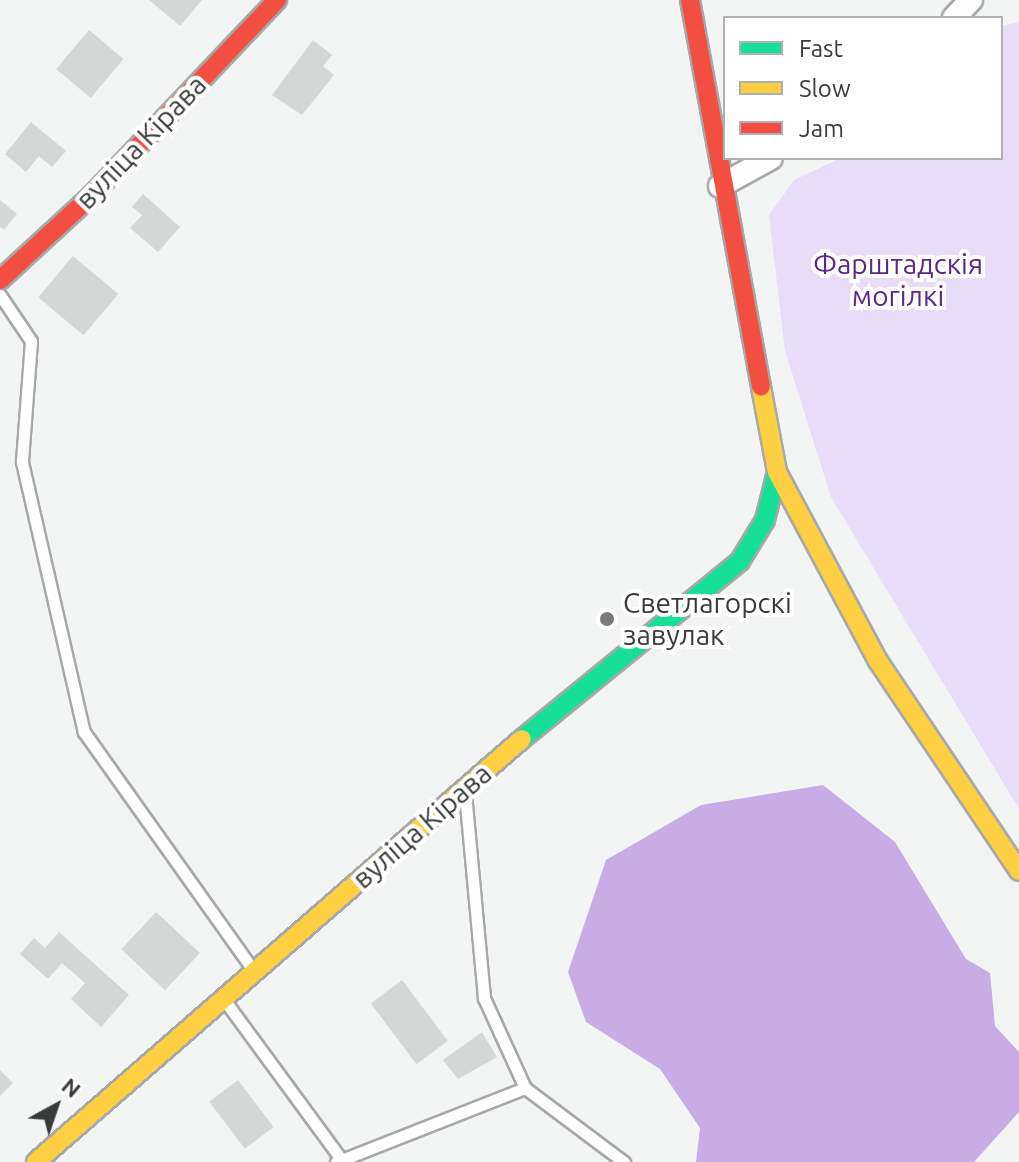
<!DOCTYPE html>
<html>
<head>
<meta charset="utf-8">
<style>
  body { margin:0 }
  #map { position:relative; width:1019px; height:1162px; overflow:hidden; background:#f2f5f3; font-family:Ubuntu,sans-serif }
  div>[style] { position:absolute }
  [style*='--x'] { left:calc(var(--x)*1px); top:calc(var(--y)*1px); width:calc(var(--w)*1px); rotate:calc(var(--a)*1deg) }
  .green>* { inset:0; background:#e8dcf8 }
  .water>* { inset:0; background:#c7ace6 }
  .building>* { inset:0; background:#d5d7d6; transform-origin:0 0 }
  .roads { filter:drop-shadow(2px 0 #a7a9a8) drop-shadow(-2px 0 #a7a9a8) drop-shadow(0 2px #a7a9a8) drop-shadow(0 -2px #a7a9a8) }
  .lane>* { height:11px; margin:-5.5px; padding:0 5.5px; transform-origin:5.5px; border-radius:5.5px; background:#fdfefd }
  .street>* { height:22px; margin:-11px; padding:0 11px; transform-origin:11px; border-radius:11px; background:#fdfefd }
  .fast>* { height:18px; margin:-9px; padding:0 9px; transform-origin:9px; border-radius:9px; background:#16e098 }
  .slow>* { height:18px; margin:-9px; padding:0 9px; transform-origin:9px; border-radius:9px; background:#ffcf43 }
  .jam>* { height:18px; margin:-9px; padding:0 9px; transform-origin:9px; border-radius:9px; background:#f24e42 }
  .dots>* { width:22px; height:22px; translate:-50% -50%; box-sizing:border-box; border:4px solid #fff; border-radius:50% }
  span { translate:-50% -50%; white-space:nowrap; text-align:center; line-height:1.15; -webkit-text-stroke:8px #fff; paint-order:stroke }
  .street-label { font-size:28px; color:#383b39 }
  .park-label { font-size:28px; color:#5d2689 }
  .poi-label { font-size:28px; color:#383b39 }
  .left { translate:0 -50%; text-align:left }
  .legend { position:absolute; left:723px; top:16px; width:280px; height:144px; box-sizing:border-box; background:#fff; border:2px solid #afb1b0; margin:0; padding:10px 14px; list-style:none; font-size:24px; color:#383b39 }
  .legend li { display:flex; align-items:center; gap:16px; height:40px }
  .legend b { width:40px; border:2px solid #afb1b0 }
  .north { position:absolute; left:16px; top:1066px; width:80px; height:80px; -webkit-text-stroke:6px #fff; paint-order:stroke; rotate:40deg; font-size:22px; font-weight:700; line-height:32px; text-align:center; color:#383b39 }
  .north::after { content:''; display:block; margin:auto; width:28px; height:36px; background:#383b39; clip-path:polygon(50% 0,100% 100%,50% 72%,0 100%) }
</style>
</head>
<body>
<div id="map">
  <div class="green">
    <div style="clip-path:polygon(1019px 22px,1019px 809px,831px 497px,785px 351px,769px 215px,794px 180px,841px 158px,1001px 158px,1001px 26px)"></div>
  </div>
  <div class="water">
    <div style="clip-path:polygon(823px 785px,895px 842px,966px 959px,990px 973px,995px 1026px,1019px 1052px,1019px 1112px,974px 1162px,696px 1162px,700px 1128px,660px 1069px,586px 1022px,568px 972px,606px 860px,701px 805px)"></div>
  </div>
  <div class="building">
    <div style="clip-path:polygon(149px 0,202px 0,180px 26px)"></div>
    <div style="left:89px;top:30px;width:45px;height:51px;rotate:40deg"></div>
    <div style="clip-path:polygon(313px 40px,332px 55px,323px 66px,334px 75px,302px 115px,272px 95px)"></div>
    <div style="clip-path:polygon(31px 122px,66px 151px,52px 167px,39px 156px,26px 172px,5px 154px)"></div>
    <div style="clip-path:polygon(143px 194px,180px 227px,158px 252px,130px 228px,142px 215px,132px 207px)"></div>
    <div style="clip-path:polygon(0 200px,17px 214px,4px 230px,0 227px)"></div>
    <div style="left:73px;top:256px;width:59px;height:54px;rotate:40deg"></div>
    <div style="left:156px;top:912px;width:60px;height:51px;rotate:43deg"></div>
    <div style="clip-path:polygon(59px 932px,129px 995px,101px 1027px,71px 999px,85px 983px,62px 963px,48px 979px,20px 954px,34px 938px,45px 948px)"></div>
    <div style="left:402px;top:980px;width:76px;height:39px;rotate:53deg"></div>
    <div style="clip-path:polygon(482px 1032px,497px 1057px,458px 1079px,443px 1060px)"></div>
    <div style="clip-path:polygon(0 1070px,13px 1083px,0 1096px)"></div>
    <div style="left:238px;top:1080px;width:59px;height:36px;rotate:53deg"></div>
  </div>
  <div class="roads">
    <div class="lane">
      <div style="--x:0;--y:295;--w:55;--a:56"></div>
      <div style="--x:31;--y:341;--w:121;--a:94.3"></div>
      <div style="--x:22;--y:462;--w:277;--a:77.1"></div>
      <div style="--x:84;--y:732;--w:293;--a:54.6"></div>
      <div style="--x:465;--y:793;--w:206;--a:84.7"></div>
      <div style="--x:484;--y:998;--w:99;--a:65.5"></div>
      <div style="--x:525;--y:1088;--w:124;--a:36.8"></div>
      <div style="--x:225;--y:1001;--w:196;--a:53.7"></div>
      <div style="--x:336;--y:1162;--w:203;--a:-21.4"></div>
    </div>
    <div class="street">
      <div style="--x:954;--y:18;--w:25;--a:-47"></div>
      <div style="--x:720;--y:186;--w:58;--a:-28.8"></div>
    </div>
    <div class="fast">
      <div style="--x:522;--y:739;--w:281;--a:-39.2"></div>
      <div style="--x:740;--y:561;--w:48;--a:-58.6"></div>
      <div style="--x:765;--y:520;--w:49;--a:-76"></div>
    </div>
    <div class="slow">
      <div style="--x:761;--y:387;--w:86;--a:79.3"></div>
      <div style="--x:777;--y:472;--w:214;--a:61.9"></div>
      <div style="--x:878;--y:661;--w:253;--a:56.1"></div>
      <div style="--x:36;--y:1162;--w:644;--a:-41.04"></div>
    </div>
    <div class="jam">
      <div style="--x:690;--y:0;--w:393;--a:79.6"></div>
      <div style="--x:0;--y:280;--w:125;--a:-42.7"></div>
      <div style="--x:92;--y:195;--w:269;--a:-46.5"></div>
    </div>
  </div>
  <div class="dots">
    <div style="left:607px;top:619px;background:#797c7a"></div>
  </div>
  <div class="street-label">
    <span style="left:141px;top:142px;rotate:-46deg">вуліца Кірава</span>
    <span style="left:422px;top:826px;rotate:-41deg">вуліца Кірава</span>
  </div>
  <div class="park-label">
    <span style="left:898px;top:280px">Фарштадскія<br>могілкі</span>
  </div>
  <div class="poi-label">
    <span class="left" style="left:623px;top:619px">Светлагорскі<br>завулак</span>
  </div>
  <ul class="legend">
  <li><b style="height:10px;background:#16e098"></b>Fast</li>
  <li><b style="height:10px;background:#ffcf43"></b>Slow</li>
  <li><b style="height:10px;background:#f24e42"></b>Jam</li>
  </ul>
  <div class="north">N</div>
</div>
</body>
</html>
